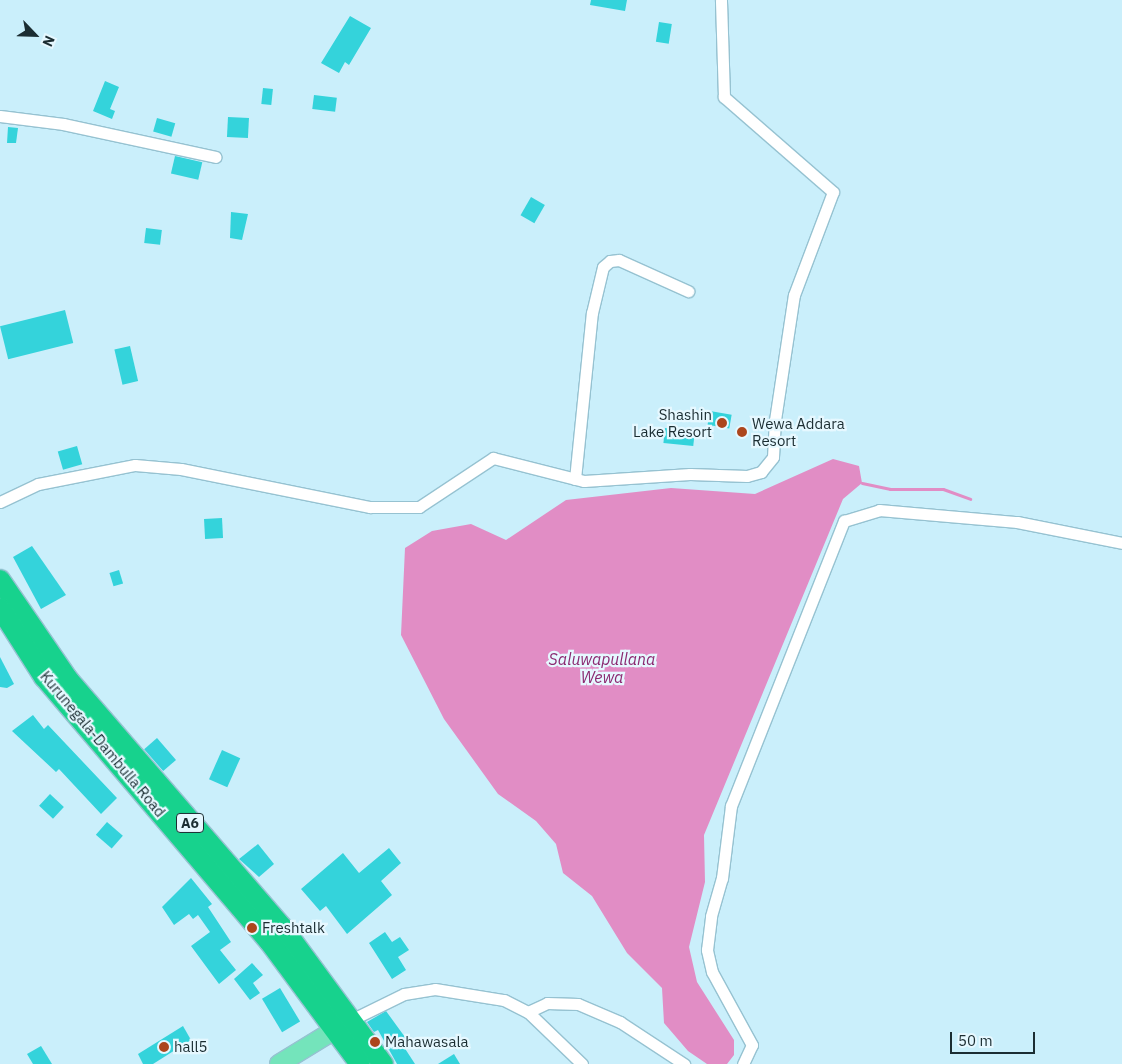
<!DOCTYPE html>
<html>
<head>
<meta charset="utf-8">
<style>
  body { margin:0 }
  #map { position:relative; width:1122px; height:1064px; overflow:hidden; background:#caeffb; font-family:"IBM Plex Sans",sans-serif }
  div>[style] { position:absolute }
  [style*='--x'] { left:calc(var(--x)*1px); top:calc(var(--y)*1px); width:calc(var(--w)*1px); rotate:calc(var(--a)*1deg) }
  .water>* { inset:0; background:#e18dc5 }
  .stream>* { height:3px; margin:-1.5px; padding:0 1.5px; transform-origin:1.5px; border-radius:1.5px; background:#e18dc5 }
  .building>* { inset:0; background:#34d3db; transform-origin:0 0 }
  .roads { filter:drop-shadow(1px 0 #96c2d1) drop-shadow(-1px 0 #96c2d1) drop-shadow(0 1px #96c2d1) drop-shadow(0 -1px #96c2d1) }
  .street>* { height:11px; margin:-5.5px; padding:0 5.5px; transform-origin:5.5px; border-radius:5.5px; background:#fff }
  .primary>* { height:18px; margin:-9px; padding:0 9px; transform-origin:9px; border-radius:9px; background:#74e4bb }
  .highway>* { height:20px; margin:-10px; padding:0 10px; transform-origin:10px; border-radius:10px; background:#17d28d }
  .dots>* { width:14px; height:14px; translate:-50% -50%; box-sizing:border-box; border:2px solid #e6f8ff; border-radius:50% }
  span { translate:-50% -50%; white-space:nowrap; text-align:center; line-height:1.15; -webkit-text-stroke:4.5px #e6f8ff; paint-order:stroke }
  .shield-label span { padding:1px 4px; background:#e6f8ff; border:1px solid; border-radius:4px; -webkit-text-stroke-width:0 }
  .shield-label { font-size:14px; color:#1b2d32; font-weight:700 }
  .poi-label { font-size:15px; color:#1b2d32 }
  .right { translate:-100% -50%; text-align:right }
  .left { translate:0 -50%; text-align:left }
  .street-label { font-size:15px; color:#1b2d32 }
  .water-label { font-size:16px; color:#8b2971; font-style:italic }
  .north { position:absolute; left:10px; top:10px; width:50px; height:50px; -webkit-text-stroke:4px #e6f8ff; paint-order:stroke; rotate:114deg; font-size:14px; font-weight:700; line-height:20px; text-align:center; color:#1b2d32 }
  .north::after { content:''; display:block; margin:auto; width:18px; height:22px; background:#1b2d32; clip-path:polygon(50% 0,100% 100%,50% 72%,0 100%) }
  .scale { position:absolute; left:950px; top:1032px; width:85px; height:22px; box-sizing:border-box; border:2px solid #1b2d32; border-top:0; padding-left:6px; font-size:15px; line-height:18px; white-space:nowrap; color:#1b2d32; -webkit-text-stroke:4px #e6f8ff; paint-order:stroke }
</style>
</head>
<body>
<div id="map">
  <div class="water">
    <div style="clip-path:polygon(833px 459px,859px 466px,862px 483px,843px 499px,704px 835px,705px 882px,689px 947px,697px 982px,734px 1040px,734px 1055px,727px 1064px,707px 1064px,688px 1051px,664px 1023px,662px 988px,627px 953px,592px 896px,563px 873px,556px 844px,536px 821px,498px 794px,444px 719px,401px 635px,405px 548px,432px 531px,471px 524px,506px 540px,566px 500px,671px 488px,755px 494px)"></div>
  </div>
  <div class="stream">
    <div style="--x:862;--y:483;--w:29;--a:12"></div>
    <div style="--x:890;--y:489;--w:53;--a:0"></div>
    <div style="--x:943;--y:489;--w:29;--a:20"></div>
  </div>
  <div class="building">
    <div style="clip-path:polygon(591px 0,627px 0,625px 11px,590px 5px)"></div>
    <div style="clip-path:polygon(350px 16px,371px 28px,349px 65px,345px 62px,339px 73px,321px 63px)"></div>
    <div style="left:659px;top:22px;width:13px;height:20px;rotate:9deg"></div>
    <div style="clip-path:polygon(105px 81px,119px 87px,110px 109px,115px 111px,112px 119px,93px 111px)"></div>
    <div style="left:263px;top:88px;width:10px;height:16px;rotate:6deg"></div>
    <div style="left:314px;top:95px;width:23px;height:14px;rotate:7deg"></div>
    <div style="left:228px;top:117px;width:21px;height:20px;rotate:3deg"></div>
    <div style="left:157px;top:118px;width:19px;height:14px;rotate:16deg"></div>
    <div style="clip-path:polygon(8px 127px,18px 128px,16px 143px,7px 143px)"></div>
    <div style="left:175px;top:156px;width:28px;height:18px;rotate:13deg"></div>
    <div style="left:531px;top:197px;width:16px;height:21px;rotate:30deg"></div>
    <div style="clip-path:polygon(231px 212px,248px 214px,242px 240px,230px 238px)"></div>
    <div style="left:146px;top:228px;width:16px;height:15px;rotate:7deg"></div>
    <div style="left:65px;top:310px;width:34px;height:67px;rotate:76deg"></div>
    <div style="left:130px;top:346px;width:36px;height:16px;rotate:77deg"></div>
    <div style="left:710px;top:411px;width:22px;height:14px;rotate:10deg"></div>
    <div style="left:665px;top:428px;width:30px;height:15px;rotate:6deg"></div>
    <div style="left:77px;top:446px;width:19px;height:20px;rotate:74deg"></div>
    <div style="left:222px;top:518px;width:20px;height:18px;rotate:87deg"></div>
    <div style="clip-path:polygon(32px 546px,66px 595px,41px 609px,13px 557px)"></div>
    <div style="left:119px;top:570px;width:14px;height:10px;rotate:73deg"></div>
    <div style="clip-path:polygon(0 657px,14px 684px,7px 688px,0 687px)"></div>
    <div style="clip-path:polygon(33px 715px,44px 729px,48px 725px,117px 798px,101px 814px,59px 769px,56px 772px,12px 731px)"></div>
    <div style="left:157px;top:738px;width:29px;height:17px;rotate:49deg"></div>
    <div style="left:222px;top:750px;width:20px;height:32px;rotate:24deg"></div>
    <div style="left:50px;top:794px;width:19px;height:16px;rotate:43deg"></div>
    <div style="left:107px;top:822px;width:21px;height:17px;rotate:41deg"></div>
    <div style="clip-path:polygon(258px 844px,274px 864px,259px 877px,239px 859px)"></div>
    <div style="clip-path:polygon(389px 848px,401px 863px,381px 881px,392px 895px,347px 934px,326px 906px,320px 911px,301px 889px,343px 853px,359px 873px)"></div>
    <div style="clip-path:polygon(191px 878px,212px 904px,208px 907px,231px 942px,220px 950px,236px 970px,219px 984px,191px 946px,210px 932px,198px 915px,193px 919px,189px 914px,174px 925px,162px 907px)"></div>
    <div style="clip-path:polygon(385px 932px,392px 942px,400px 937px,409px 950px,398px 957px,406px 970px,392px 979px,369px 943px)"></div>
    <div style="clip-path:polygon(252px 963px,263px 975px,253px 983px,260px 993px,250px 1000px,234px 979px)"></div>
    <div style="left:280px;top:988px;width:39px;height:21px;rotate:59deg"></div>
    <div style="clip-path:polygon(386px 1011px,410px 1044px,404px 1047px,415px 1064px,397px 1064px,378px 1030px,374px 1032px,367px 1022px)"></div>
    <div style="clip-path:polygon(183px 1026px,191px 1040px,153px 1064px,143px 1064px,138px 1054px)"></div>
    <div style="clip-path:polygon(41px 1046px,52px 1064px,33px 1064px,27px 1054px)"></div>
    <div style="clip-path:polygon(454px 1054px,460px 1064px,438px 1064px)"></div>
  </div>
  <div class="roads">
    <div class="street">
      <div style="--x:0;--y:116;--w:64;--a:7.2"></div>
      <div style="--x:63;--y:124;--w:156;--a:12.2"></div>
      <div style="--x:575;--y:479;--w:167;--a:-84.2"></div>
      <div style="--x:592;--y:313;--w:47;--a:-76.6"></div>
      <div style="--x:603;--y:267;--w:9;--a:-41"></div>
      <div style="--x:610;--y:261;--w:9;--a:-6"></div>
      <div style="--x:619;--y:260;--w:76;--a:24.2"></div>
      <div style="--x:0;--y:502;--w:42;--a:-25.3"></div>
      <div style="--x:38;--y:484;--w:99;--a:-11.1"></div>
      <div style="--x:135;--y:465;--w:46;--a:5"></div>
      <div style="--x:181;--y:469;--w:193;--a:11.4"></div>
      <div style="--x:370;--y:507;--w:49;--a:0"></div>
      <div style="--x:419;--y:507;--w:89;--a:-33.5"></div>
      <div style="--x:493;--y:458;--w:94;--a:14.2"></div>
      <div style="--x:584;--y:481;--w:106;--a:-3.8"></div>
      <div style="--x:690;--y:474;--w:57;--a:2"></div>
      <div style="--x:747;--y:476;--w:15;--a:-16"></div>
      <div style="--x:761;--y:472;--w:19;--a:-51"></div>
      <div style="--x:773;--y:457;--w:37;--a:-87"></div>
      <div style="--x:775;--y:420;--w:126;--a:-81.4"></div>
      <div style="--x:794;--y:295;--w:110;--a:-69.3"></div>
      <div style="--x:833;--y:192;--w:145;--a:-138.9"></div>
      <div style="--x:724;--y:97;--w:97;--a:-91.8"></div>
      <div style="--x:528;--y:1012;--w:21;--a:-25"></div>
      <div style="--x:547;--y:1003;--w:31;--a:2"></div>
      <div style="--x:578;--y:1004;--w:46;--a:23.2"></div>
      <div style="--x:620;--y:1022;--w:77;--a:33.3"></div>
      <div style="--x:351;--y:1020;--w:59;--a:-26.1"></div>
      <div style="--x:404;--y:994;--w:31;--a:-9"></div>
      <div style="--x:435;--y:989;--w:70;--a:9.1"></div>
      <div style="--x:504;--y:1000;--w:27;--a:27"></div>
      <div style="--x:528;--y:1012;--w:75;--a:43.9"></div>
      <div style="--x:743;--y:1064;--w:21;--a:-65"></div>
      <div style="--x:752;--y:1045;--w:83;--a:-118.7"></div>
      <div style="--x:712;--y:972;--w:23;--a:-103"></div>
      <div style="--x:707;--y:950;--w:34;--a:-83"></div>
      <div style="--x:711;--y:916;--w:40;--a:-74"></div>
      <div style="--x:722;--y:878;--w:73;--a:-82.9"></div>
      <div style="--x:731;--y:806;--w:307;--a:-68.4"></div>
      <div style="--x:844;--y:521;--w:37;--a:-17"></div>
      <div style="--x:879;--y:510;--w:139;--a:5"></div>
      <div style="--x:1017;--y:522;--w:107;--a:11.3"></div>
    </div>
    <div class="primary">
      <div style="--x:279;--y:1064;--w:79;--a:-31.5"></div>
    </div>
    <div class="highway">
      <div style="--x:0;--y:580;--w:119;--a:55.6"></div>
      <div style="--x:67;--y:678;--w:330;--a:49.2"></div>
      <div style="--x:283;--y:928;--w:169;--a:53.7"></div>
      <div style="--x:0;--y:608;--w:82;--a:57.5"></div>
      <div style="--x:44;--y:677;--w:347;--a:49.6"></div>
      <div style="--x:269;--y:941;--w:153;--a:53.5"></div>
    </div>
  </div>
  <div class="dots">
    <div style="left:722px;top:423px;background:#ac461d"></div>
    <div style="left:742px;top:432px;background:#ac461d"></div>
    <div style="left:252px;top:928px;background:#ac461d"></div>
    <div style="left:375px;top:1042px;background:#ac461d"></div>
    <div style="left:164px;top:1047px;background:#ac461d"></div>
  </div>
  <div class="shield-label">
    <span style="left:190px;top:823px">A6</span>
  </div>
  <div class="poi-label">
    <span class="right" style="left:712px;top:423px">Shashin<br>Lake Resort</span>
    <span class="left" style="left:752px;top:432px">Wewa Addara<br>Resort</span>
    <span class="left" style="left:262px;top:928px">Freshtalk</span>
    <span class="left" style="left:385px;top:1042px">Mahawasala</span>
    <span class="left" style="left:174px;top:1047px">hall5</span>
  </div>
  <div class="street-label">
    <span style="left:103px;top:744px;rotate:50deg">Kurunegala-Dambulla Road</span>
  </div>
  <div class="water-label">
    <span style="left:602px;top:668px">Saluwapullana<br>Wewa</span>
  </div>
  <div class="north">N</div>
  <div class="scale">50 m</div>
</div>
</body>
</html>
